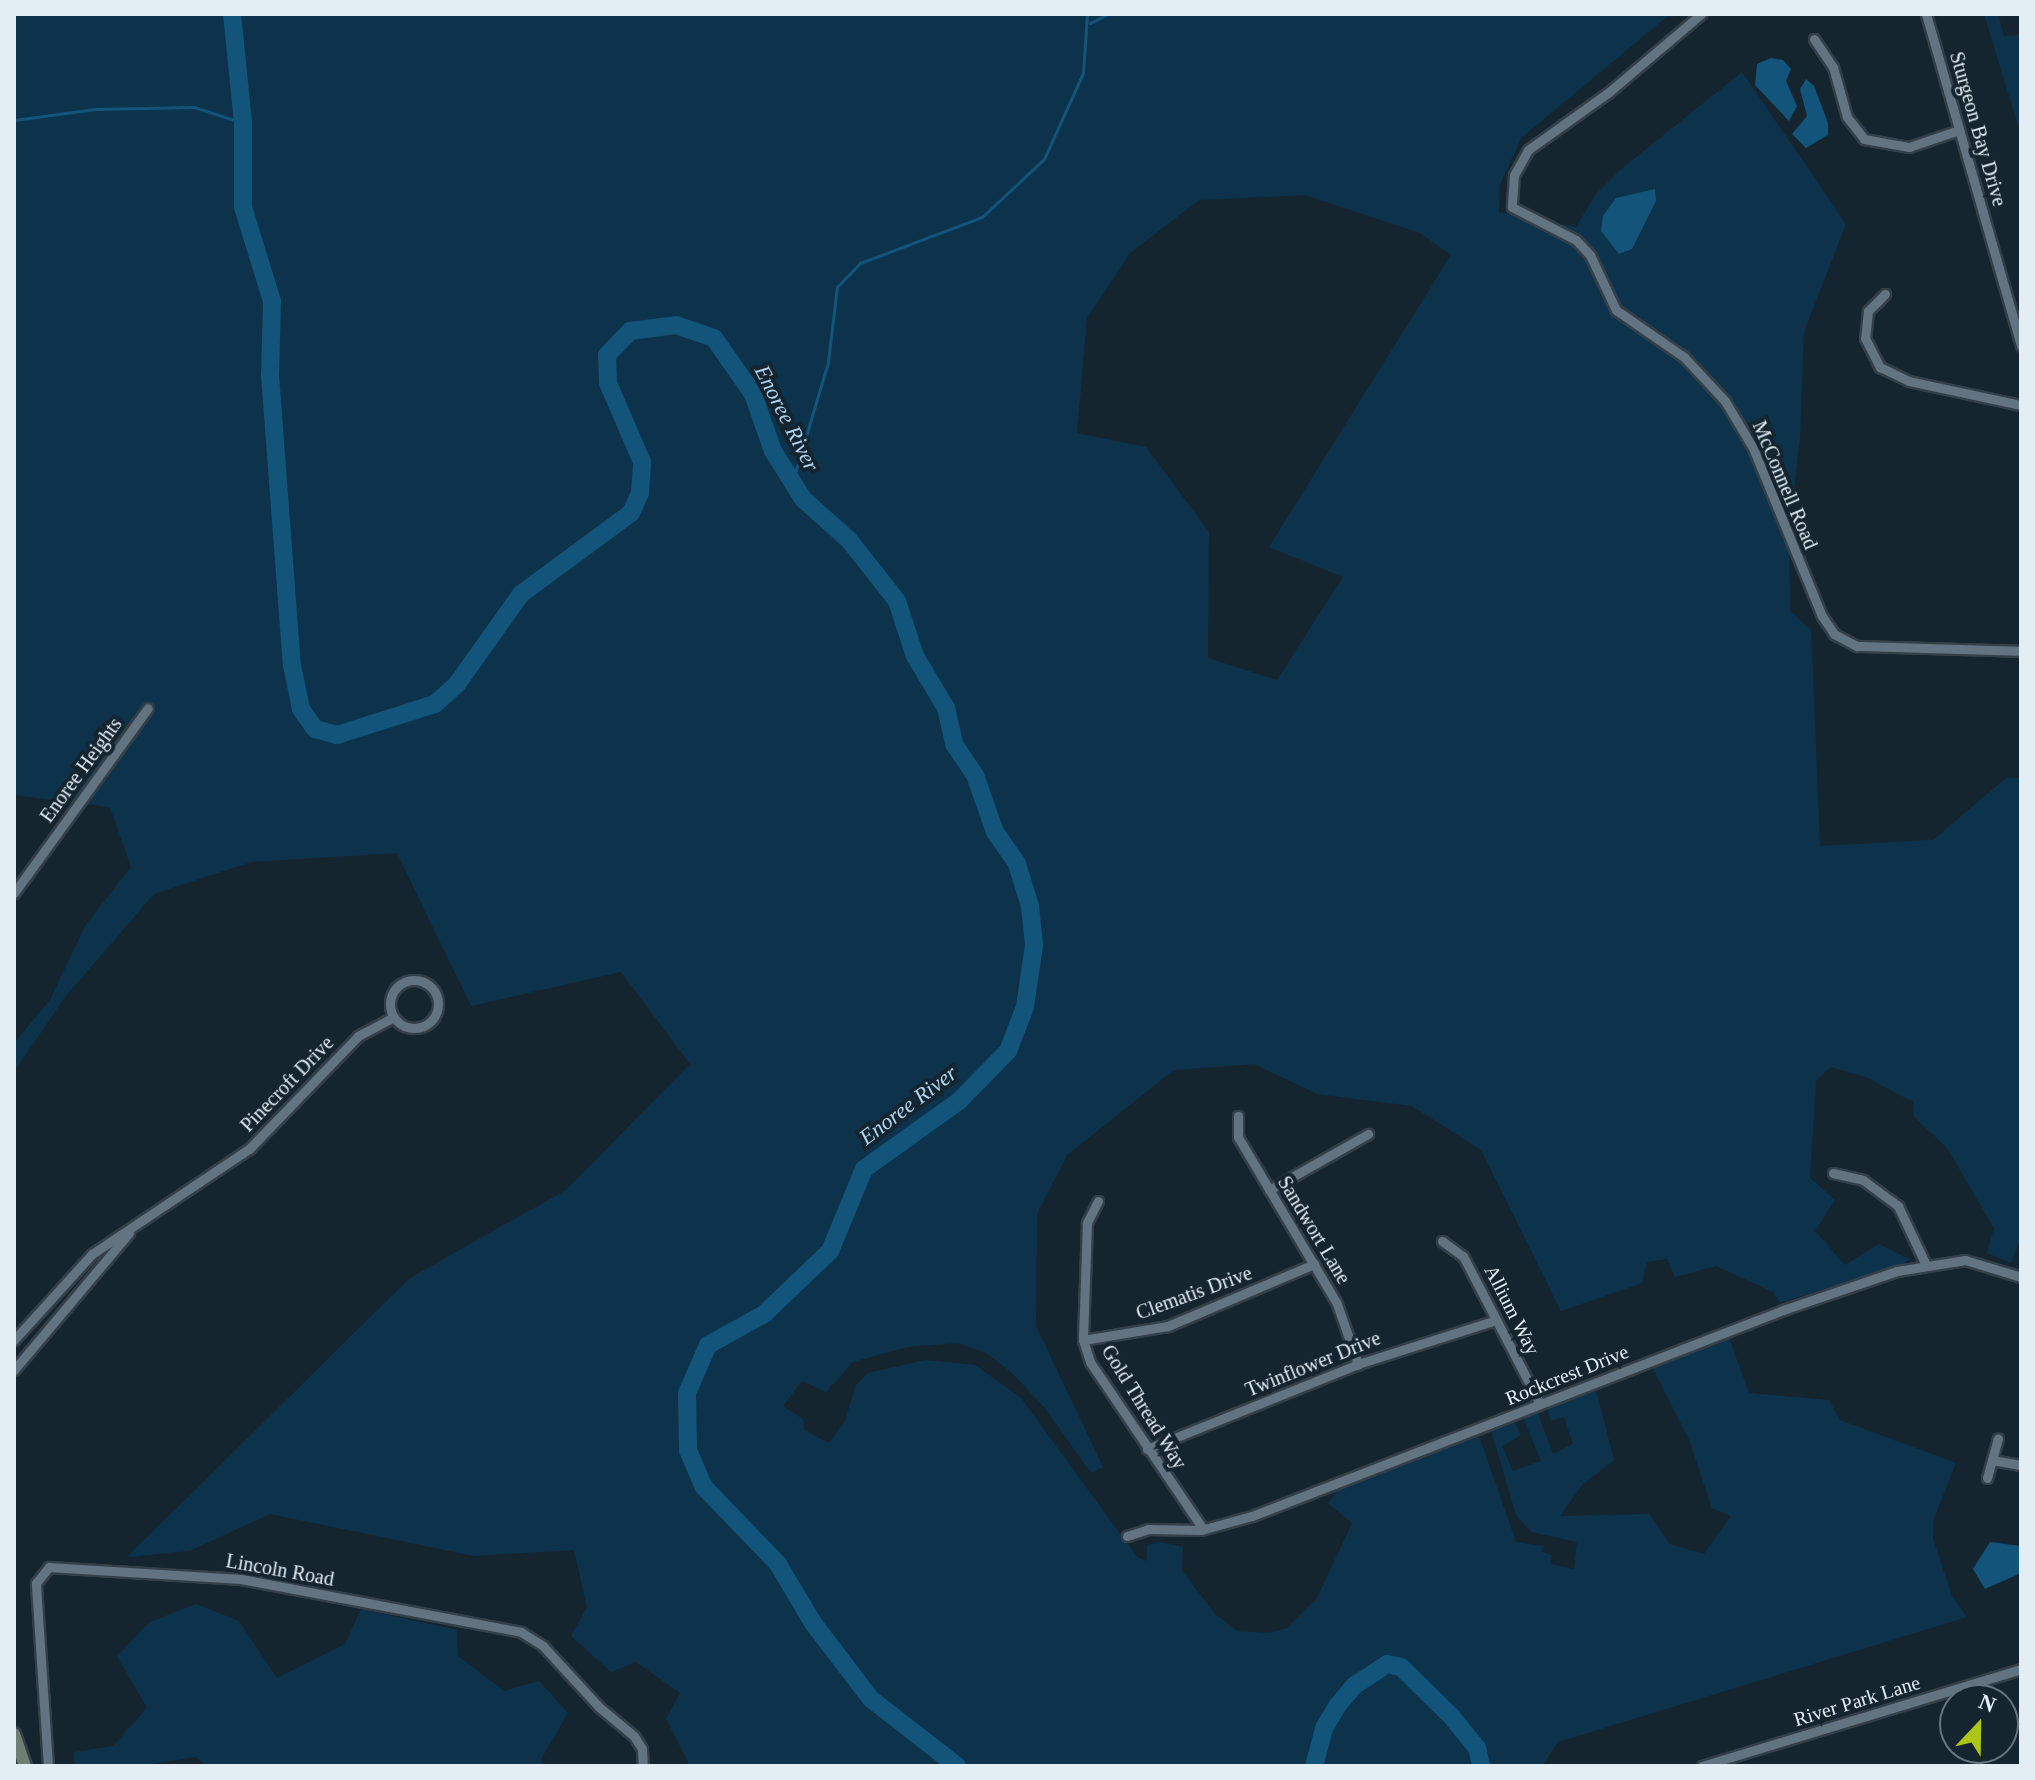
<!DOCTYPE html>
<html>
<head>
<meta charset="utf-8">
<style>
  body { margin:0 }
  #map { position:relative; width:2035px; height:1780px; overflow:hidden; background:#152530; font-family:Georgia,serif }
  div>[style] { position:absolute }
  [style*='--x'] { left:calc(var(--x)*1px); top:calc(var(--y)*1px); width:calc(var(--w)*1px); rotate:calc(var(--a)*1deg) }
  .green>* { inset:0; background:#0c334b }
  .water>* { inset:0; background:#13547a }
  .stream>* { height:3px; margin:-1.5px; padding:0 1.5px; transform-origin:1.5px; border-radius:1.5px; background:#13547a }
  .river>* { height:18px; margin:-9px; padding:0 9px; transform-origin:9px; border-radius:9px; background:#13547a }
  .roads { filter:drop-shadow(2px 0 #343f48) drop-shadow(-2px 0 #343f48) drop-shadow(0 2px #343f48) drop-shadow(0 -2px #343f48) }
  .street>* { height:9px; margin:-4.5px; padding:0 4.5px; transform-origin:4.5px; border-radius:4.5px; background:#627481 }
  .street>.ring { margin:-4.5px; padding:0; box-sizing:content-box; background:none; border:9px solid #627481; border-radius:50% }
  .secondary>* { height:12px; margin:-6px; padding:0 6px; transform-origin:6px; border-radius:6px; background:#6d7e73 }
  span { translate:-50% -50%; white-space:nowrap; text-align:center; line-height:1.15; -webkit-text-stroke:8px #152530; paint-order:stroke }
  .street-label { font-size:20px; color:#e3edf4 }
  .water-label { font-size:22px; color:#aed5f1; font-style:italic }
  .frame { position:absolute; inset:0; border:16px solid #e3edf4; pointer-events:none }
  .north { position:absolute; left:1939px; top:1684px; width:80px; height:80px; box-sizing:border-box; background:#152530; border:2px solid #67757e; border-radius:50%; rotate:22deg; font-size:22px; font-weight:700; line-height:32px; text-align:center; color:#e3edf4 }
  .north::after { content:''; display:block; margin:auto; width:28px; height:36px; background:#abc616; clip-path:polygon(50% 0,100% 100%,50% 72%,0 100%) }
</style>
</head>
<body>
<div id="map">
  <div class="green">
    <div style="clip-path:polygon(evenodd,14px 14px,1670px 14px,1521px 138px,1500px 185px,1499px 212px,1576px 227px,1596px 194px,1620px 170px,1742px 72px,1846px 224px,1804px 332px,1800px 437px,1789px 535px,1790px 611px,1811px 630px,1820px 846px,1933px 840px,2006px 778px,2021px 777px,2021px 1238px,2011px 1263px,1987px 1253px,1994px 1228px,1947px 1148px,1914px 1117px,1913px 1102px,1868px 1078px,1831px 1067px,1816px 1080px,1810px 1178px,1835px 1200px,1815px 1231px,1845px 1265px,1879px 1244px,1909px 1259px,1903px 1264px,1780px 1303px,1773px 1292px,1716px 1266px,1675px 1277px,1667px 1259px,1647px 1262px,1642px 1283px,1561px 1311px,1481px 1150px,1412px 1106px,1317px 1094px,1254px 1064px,1174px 1070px,1067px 1155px,1037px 1214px,1036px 1326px,1103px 1467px,1091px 1473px,1045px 1408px,1011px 1372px,986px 1353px,958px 1343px,907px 1347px,853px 1362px,826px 1392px,802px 1381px,783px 1406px,803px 1419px,804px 1430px,829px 1443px,845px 1421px,856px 1385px,868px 1373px,926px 1360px,975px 1365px,1021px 1398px,1137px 1557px,1147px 1561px,1147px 1545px,1160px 1542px,1183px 1547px,1182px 1571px,1215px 1614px,1237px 1631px,1269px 1633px,1287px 1628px,1317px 1598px,1352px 1523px,1328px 1503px,1341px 1487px,1479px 1436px,1516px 1542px,1543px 1546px,1542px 1552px,1552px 1555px,1551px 1564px,1574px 1569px,1577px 1542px,1531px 1532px,1516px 1515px,1491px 1430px,1514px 1420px,1521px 1435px,1502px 1446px,1513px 1471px,1541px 1461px,1523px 1417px,1537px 1411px,1553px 1454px,1573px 1444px,1564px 1417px,1551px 1421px,1546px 1406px,1596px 1390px,1614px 1460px,1582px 1485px,1560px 1516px,1649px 1514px,1670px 1544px,1704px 1554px,1731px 1516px,1712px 1508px,1689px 1439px,1652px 1367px,1729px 1338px,1749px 1393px,1829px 1400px,1840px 1420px,1956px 1463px,1933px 1521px,1933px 1539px,1952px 1596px,1967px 1617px,1558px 1742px,1542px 1766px,690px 1766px,666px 1719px,680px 1693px,636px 1662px,611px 1672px,571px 1636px,587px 1607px,574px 1550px,474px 1556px,270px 1514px,189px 1551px,127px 1557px,410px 1278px,566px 1190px,690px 1064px,621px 972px,471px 1006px,397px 853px,251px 862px,154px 894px,65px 997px,14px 1072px,14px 1043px,50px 1000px,85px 926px,131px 867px,110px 807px,14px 795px,14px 14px,1305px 195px,1420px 233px,1451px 255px,1269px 547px,1343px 577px,1277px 680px,1208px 658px,1209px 532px,1146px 447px,1077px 433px,1087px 318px,1130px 253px,1199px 200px,1305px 195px)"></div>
    <div style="clip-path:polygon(1984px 14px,2005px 14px,1999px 17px,2004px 36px,2021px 35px,2021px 135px)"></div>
    <div style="clip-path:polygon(196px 1604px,239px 1621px,277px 1678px,345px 1644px,361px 1609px,457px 1630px,458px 1656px,504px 1691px,539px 1681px,568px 1713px,540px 1761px,545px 1766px,206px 1766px,196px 1757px,138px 1766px,75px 1766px,74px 1752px,113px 1746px,147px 1708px,117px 1656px,150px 1622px)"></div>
  </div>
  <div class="water">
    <div style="clip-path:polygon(1771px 58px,1783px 60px,1791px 69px,1786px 81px,1797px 106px,1789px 121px,1755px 85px,1757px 64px)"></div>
    <div style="clip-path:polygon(1806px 79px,1814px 86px,1828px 123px,1828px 135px,1806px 148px,1792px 134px,1807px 116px,1800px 89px)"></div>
    <div style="clip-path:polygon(1655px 189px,1656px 201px,1632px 249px,1619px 254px,1601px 231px,1603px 216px,1616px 198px)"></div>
    <div style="clip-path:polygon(1990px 1542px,2021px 1546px,2021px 1573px,1985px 1589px,1973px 1569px)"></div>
  </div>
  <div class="stream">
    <div style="--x:1090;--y:23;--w:20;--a:-27"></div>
    <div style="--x:14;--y:120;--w:82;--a:-7.7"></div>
    <div style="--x:95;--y:109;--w:99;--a:-1.2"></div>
    <div style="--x:194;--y:107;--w:52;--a:18.1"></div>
    <div style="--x:792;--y:483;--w:126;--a:-73.4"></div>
    <div style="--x:828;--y:362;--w:76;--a:-83.2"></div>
    <div style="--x:837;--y:287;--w:33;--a:-46"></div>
    <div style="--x:860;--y:263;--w:130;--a:-20.7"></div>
    <div style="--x:982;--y:217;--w:85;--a:-43.1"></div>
    <div style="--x:1044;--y:159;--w:94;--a:-65.6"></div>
    <div style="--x:1083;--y:73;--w:59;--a:-86.1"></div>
  </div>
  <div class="river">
    <div style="--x:232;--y:14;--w:110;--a:84.2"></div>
    <div style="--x:243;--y:123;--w:84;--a:90"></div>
    <div style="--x:243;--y:207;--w:98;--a:72.9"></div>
    <div style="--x:272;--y:301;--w:74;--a:91.5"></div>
    <div style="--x:270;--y:375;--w:291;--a:85.7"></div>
    <div style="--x:292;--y:665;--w:45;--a:78.4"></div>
    <div style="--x:301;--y:709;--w:24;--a:55"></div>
    <div style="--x:315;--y:729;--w:23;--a:15"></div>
    <div style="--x:337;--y:735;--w:103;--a:-17.6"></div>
    <div style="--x:435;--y:704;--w:30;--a:-42"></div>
    <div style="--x:457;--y:684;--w:110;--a:-54.6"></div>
    <div style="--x:521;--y:594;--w:137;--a:-36.4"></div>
    <div style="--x:631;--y:513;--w:22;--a:-66"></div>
    <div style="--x:640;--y:493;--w:31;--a:-86"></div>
    <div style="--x:642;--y:462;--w:86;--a:-113.3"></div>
    <div style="--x:608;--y:383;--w:28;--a:-92"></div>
    <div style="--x:607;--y:355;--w:33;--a:-46"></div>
    <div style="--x:630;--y:331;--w:46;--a:-7.4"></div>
    <div style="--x:676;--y:325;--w:40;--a:18.9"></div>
    <div style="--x:714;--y:338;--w:68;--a:55.1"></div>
    <div style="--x:753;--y:394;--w:60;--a:70.7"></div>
    <div style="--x:773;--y:451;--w:57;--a:58"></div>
    <div style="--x:803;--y:499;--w:62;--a:41.7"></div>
    <div style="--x:849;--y:540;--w:78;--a:51.8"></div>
    <div style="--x:897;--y:601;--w:58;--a:71.9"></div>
    <div style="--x:915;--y:656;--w:61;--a:59.2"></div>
    <div style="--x:946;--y:708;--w:37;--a:77"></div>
    <div style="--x:954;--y:744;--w:37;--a:56"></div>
    <div style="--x:975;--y:775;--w:60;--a:70.7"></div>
    <div style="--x:995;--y:832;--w:39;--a:55"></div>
    <div style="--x:1017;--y:864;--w:44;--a:72.8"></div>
    <div style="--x:1030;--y:906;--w:39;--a:84"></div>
    <div style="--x:1034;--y:945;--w:63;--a:98.3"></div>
    <div style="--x:1025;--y:1007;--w:47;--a:111.1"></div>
    <div style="--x:1008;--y:1051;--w:70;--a:134.4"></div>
    <div style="--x:959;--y:1101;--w:117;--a:144.4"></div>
    <div style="--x:864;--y:1169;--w:89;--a:112.5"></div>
    <div style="--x:830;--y:1251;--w:91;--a:136.3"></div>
    <div style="--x:764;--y:1314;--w:64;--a:151"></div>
    <div style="--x:708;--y:1345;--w:52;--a:113.6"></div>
    <div style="--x:687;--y:1393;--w:57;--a:89"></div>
    <div style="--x:688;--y:1450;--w:39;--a:67"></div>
    <div style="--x:703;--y:1486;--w:108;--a:46.1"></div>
    <div style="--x:778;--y:1564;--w:69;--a:59.3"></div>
    <div style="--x:813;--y:1623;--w:96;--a:52.7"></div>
    <div style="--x:871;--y:1699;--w:109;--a:37.9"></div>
    <div style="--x:1314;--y:1766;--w:39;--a:-75"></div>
    <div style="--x:1324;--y:1728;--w:27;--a:-59"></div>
    <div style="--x:1338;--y:1705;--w:26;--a:-50"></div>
    <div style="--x:1355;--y:1685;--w:38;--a:-33"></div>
    <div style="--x:1387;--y:1664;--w:14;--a:12"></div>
    <div style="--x:1401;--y:1667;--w:70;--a:44.4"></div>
    <div style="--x:1451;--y:1716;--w:41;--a:50.9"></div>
    <div style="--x:1477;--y:1748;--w:18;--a:77"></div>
  </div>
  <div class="roads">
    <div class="street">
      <div style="--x:1701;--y:14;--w:121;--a:139.7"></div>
      <div style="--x:1609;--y:92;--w:100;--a:144.4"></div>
      <div style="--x:1528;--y:150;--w:29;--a:119"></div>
      <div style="--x:1514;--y:175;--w:32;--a:94"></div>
      <div style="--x:1512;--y:207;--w:72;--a:27.3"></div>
      <div style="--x:1576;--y:240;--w:21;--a:47"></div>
      <div style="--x:1590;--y:255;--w:61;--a:64.7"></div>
      <div style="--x:1616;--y:310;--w:83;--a:34.7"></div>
      <div style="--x:1684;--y:357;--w:60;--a:47"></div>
      <div style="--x:1725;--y:401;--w:55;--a:59.2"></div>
      <div style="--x:1753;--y:448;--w:182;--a:67.7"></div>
      <div style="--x:1822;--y:616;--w:22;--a:56"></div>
      <div style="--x:1834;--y:634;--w:26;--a:28"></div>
      <div style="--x:1857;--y:646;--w:164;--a:1.7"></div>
      <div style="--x:1926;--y:14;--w:345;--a:74"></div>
      <div style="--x:1814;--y:39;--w:34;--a:56"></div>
      <div style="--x:1833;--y:67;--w:52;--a:74.4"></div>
      <div style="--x:1847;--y:117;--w:28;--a:52"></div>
      <div style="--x:1864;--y:139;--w:46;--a:10.1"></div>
      <div style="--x:1909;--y:147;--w:53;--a:-18.8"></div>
      <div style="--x:1885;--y:294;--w:24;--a:135"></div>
      <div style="--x:1868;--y:311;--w:27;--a:96"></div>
      <div style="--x:1865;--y:338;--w:33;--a:63"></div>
      <div style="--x:1880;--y:367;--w:32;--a:26"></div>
      <div style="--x:1909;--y:381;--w:115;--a:12.1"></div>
      <div style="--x:14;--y:893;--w:228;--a:-54.1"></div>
      <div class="ring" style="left:390px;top:980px;width:39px;height:39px"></div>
      <div style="--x:1238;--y:1116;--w:21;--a:90"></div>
      <div style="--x:1238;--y:1137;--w:194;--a:59.3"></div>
      <div style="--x:1337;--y:1304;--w:64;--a:70.7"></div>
      <div style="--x:1833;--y:1173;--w:31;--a:13"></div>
      <div style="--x:1863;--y:1180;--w:44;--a:36.6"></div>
      <div style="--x:1898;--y:1206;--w:65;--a:64.6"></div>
      <div style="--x:1269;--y:1190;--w:114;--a:-29.5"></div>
      <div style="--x:1098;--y:1201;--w:25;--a:117"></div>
      <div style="--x:1087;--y:1223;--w:117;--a:92"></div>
      <div style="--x:1083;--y:1340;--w:23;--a:72"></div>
      <div style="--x:1090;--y:1362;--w:202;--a:55.9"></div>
      <div style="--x:1442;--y:1241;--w:26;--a:36"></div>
      <div style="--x:1463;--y:1256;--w:167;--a:62.5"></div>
      <div style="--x:14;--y:1340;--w:116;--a:-47.8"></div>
      <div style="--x:92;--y:1254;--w:189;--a:-33.8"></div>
      <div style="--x:249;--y:1149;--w:157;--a:-46"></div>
      <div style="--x:358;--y:1036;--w:40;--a:-28"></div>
      <div style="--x:1083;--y:1340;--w:86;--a:-9.4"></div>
      <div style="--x:1168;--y:1326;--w:159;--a:-23"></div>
      <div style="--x:14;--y:1370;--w:179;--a:-50"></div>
      <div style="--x:1147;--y:1449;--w:227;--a:-21.9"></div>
      <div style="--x:1358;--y:1364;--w:145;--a:-17.7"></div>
      <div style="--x:1992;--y:1460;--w:29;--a:10"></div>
      <div style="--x:1987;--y:1478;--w:41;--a:-74.6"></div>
      <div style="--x:1127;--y:1536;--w:22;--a:-18"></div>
      <div style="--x:1148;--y:1529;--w:53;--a:1.1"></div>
      <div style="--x:1201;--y:1530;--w:53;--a:-15.4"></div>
      <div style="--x:1252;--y:1516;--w:570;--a:-21.2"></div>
      <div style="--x:1783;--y:1310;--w:120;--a:-18.9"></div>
      <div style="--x:1897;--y:1271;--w:69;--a:-9.2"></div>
      <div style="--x:1965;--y:1260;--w:59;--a:16.9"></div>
      <div style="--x:48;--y:1766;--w:183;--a:-93.8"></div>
      <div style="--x:36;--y:1583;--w:21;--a:-51"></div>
      <div style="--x:49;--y:1567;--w:192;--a:3.6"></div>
      <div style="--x:241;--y:1579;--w:285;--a:10.7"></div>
      <div style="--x:521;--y:1632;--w:26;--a:32"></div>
      <div style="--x:543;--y:1646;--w:83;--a:47.4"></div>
      <div style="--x:599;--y:1707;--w:45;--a:39.6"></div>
      <div style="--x:634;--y:1736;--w:15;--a:58"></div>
      <div style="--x:642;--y:1749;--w:17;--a:87"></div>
      <div style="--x:1702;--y:1766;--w:333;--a:-16.9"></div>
    </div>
    <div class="secondary">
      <div style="--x:14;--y:1734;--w:34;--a:71"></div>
    </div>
  </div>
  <div class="street-label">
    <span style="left:1978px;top:129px;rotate:74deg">Sturgeon Bay Drive</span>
    <span style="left:1785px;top:485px;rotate:67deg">McConnell Road</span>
    <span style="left:81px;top:770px;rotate:-54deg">Enoree Heights</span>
    <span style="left:287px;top:1084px;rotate:-46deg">Pinecroft Drive</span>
    <span style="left:1314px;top:1230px;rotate:59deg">Sandwort Lane</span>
    <span style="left:1194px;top:1293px;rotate:-20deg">Clematis Drive</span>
    <span style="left:1512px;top:1310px;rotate:63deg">Allium Way</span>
    <span style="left:1313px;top:1364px;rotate:-22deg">Twinflower Drive</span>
    <span style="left:1567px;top:1375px;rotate:-22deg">Rockcrest Drive</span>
    <span style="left:1144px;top:1407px;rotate:58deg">Gold Thread Way</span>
    <span style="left:280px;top:1570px;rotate:10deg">Lincoln Road</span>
    <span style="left:1857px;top:1701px;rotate:-17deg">River Park Lane</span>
  </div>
  <div class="water-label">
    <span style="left:787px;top:418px;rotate:63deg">Enoree River</span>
    <span style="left:908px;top:1105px;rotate:-37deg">Enoree River</span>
  </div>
  <div class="frame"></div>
  <div class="north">N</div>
</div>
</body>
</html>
